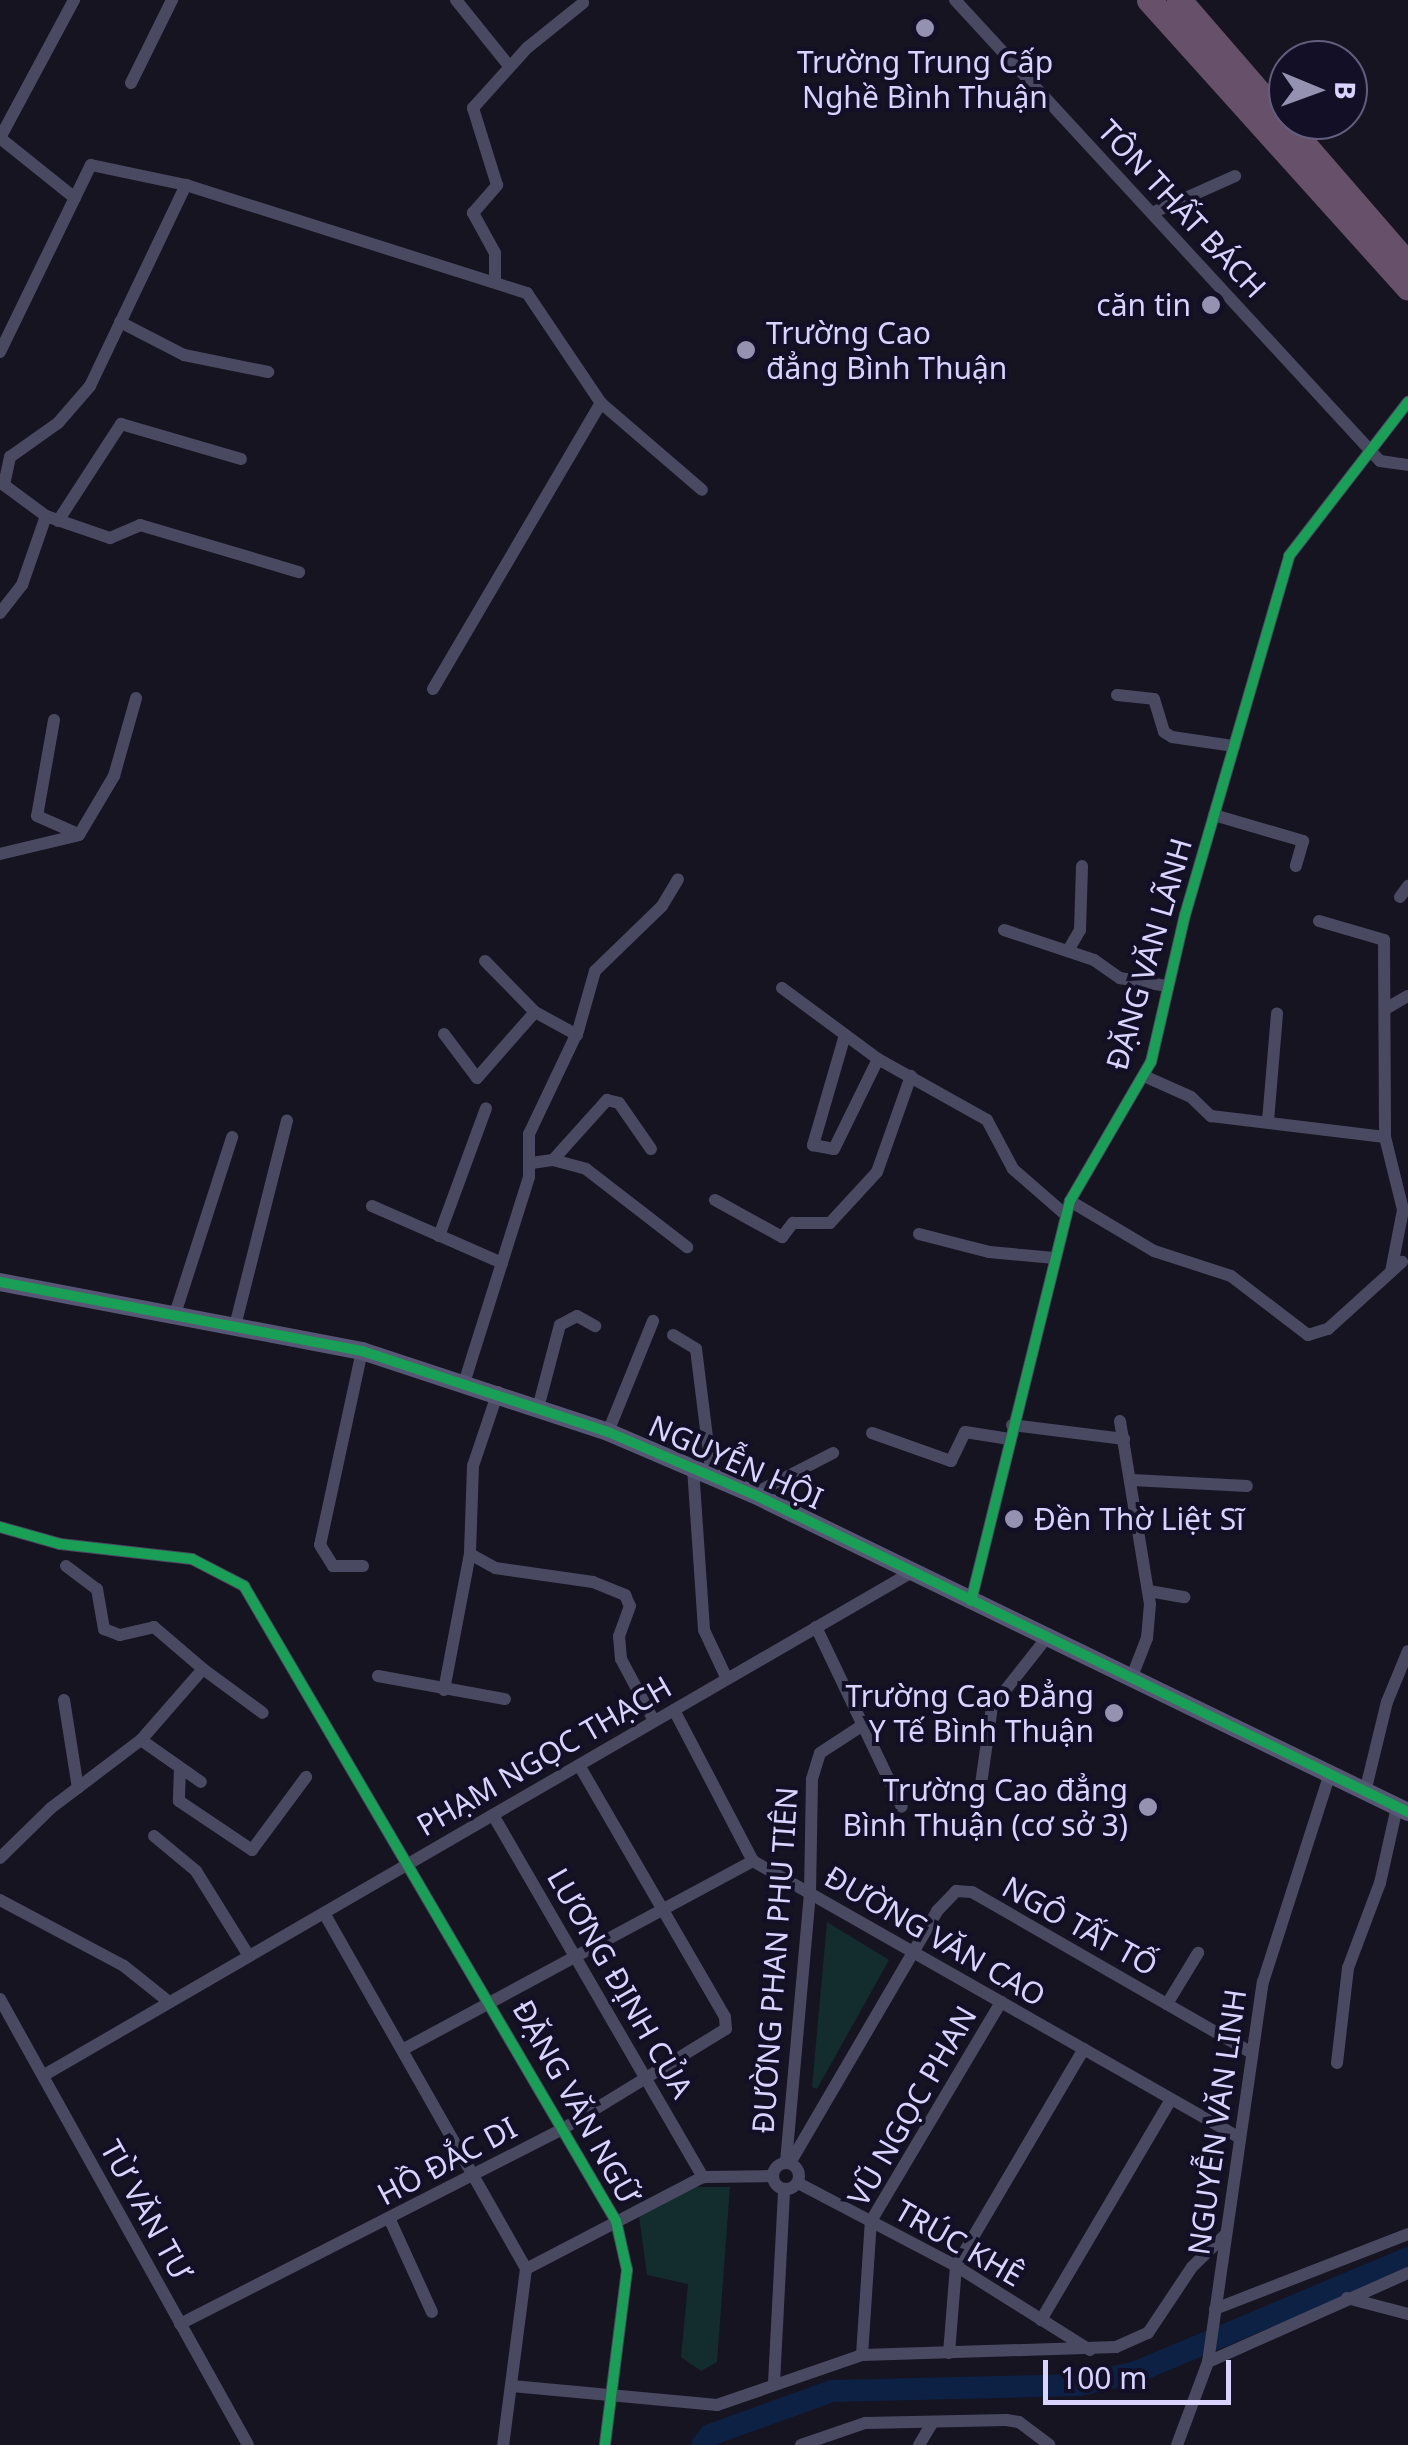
<!DOCTYPE html>
<html>
<head>
<meta charset="utf-8">
<style>
  body { margin:0 }
  #map { position:relative; width:1408px; height:2445px; overflow:hidden; background:#161421; font-family:"Noto Sans",sans-serif }
  div>[style] { position:absolute }
  [style*='--x'] { left:calc(var(--x)*1px); top:calc(var(--y)*1px); width:calc(var(--w)*1px); rotate:calc(var(--a)*1deg) }
  .green>* { inset:0; background:#132c2d }
  .river>* { height:22px; margin:-11px; padding:0 11px; transform-origin:11px; border-radius:11px; background:#0d2144 }
  .street>* { height:12px; margin:-6px; padding:0 6px; transform-origin:6px; border-radius:6px; background:#4a4962 }
  .street>.ring { margin:-6px; padding:0; box-sizing:content-box; background:none; border:12px solid #4a4962; border-radius:50% }
  .secondary>* { height:18px; margin:-9px; padding:0 9px; transform-origin:9px; border-radius:9px; background:#575674 }
  .highway>* { height:25px; margin:-12.5px; padding:0 12.5px; transform-origin:12.5px; border-radius:12.5px; background:#67516a }
  .cycleway>* { height:10px; margin:-5px; padding:0 5px; transform-origin:5px; border-radius:5px; background:#1a9f57 }
  .dots>* { width:28px; height:28px; translate:-50% -50%; box-sizing:border-box; border:5px solid #130f26; border-radius:50% }
  span { translate:-50% -50%; white-space:nowrap; text-align:center; line-height:1.15; -webkit-text-stroke:8px #130f26; paint-order:stroke }
  .poi-label { font-size:30px; color:#d9d4ff }
  .right { translate:-100% -50%; text-align:right }
  .left { translate:0 -50%; text-align:left }
  .street-label { font-size:30px; color:#d9d4ff }
  .north { position:absolute; left:1268px; top:40px; width:100px; height:100px; box-sizing:border-box; background:#130f26; border:2px solid #625e7d; border-radius:50%; rotate:91deg; font-size:28px; font-weight:700; line-height:40px; text-align:center; color:#d9d4ff }
  .north::after { content:''; display:block; margin:auto; width:35px; height:45px; background:#9591b1; clip-path:polygon(50% 0,100% 100%,50% 72%,0 100%) }
  .scale { position:absolute; left:1043px; top:2360px; width:188px; height:45px; box-sizing:border-box; border:5px solid #d9d4ff; border-top:0; padding-left:12px; font-size:30px; line-height:35px; white-space:nowrap; color:#d9d4ff; -webkit-text-stroke:8px #130f26; paint-order:stroke }
</style>
</head>
<body>
<div id="map">
  <div class="green">
    <div style="clip-path:polygon(827px 1922px,889px 1960px,817px 2089px,812px 2087px)"></div>
    <div style="clip-path:polygon(691px 2187px,730px 2187px,717px 2362px,701px 2371px,681px 2357px,688px 2284px,647px 2275px,639px 2216px)"></div>
  </div>
  <div class="river">
    <div style="--x:702;--y:2445;--w:13;--a:-51"></div>
    <div style="--x:710;--y:2435;--w:130;--a:-19.8"></div>
    <div style="--x:832;--y:2391;--w:247;--a:-1.4"></div>
    <div style="--x:1079;--y:2385;--w:58;--a:-12.8"></div>
    <div style="--x:1136;--y:2372;--w:295;--a:-22.7"></div>
  </div>
  <div class="street">
    <div style="--x:456;--y:0;--w:85;--a:51.2"></div>
    <div style="--x:955;--y:0;--w:627;--a:47.33"></div>
    <div style="--x:1380;--y:461;--w:28;--a:8"></div>
    <div style="--x:131;--y:83;--w:93;--a:-63.7"></div>
    <div style="--x:0;--y:138;--w:157;--a:-61.8"></div>
    <div style="--x:0;--y:138;--w:96;--a:38.7"></div>
    <div style="--x:1152;--y:213;--w:91;--a:-24"></div>
    <div style="--x:495;--y:279;--w:26;--a:-90"></div>
    <div style="--x:495;--y:253;--w:46;--a:-118.8"></div>
    <div style="--x:473;--y:213;--w:37;--a:-49"></div>
    <div style="--x:497;--y:185;--w:81;--a:-107.3"></div>
    <div style="--x:473;--y:108;--w:81;--a:-48"></div>
    <div style="--x:527;--y:48;--w:72;--a:-38.8"></div>
    <div style="--x:120;--y:322;--w:72;--a:27.3"></div>
    <div style="--x:184;--y:355;--w:86;--a:11.4"></div>
    <div style="--x:0;--y:352;--w:208;--a:-64.1"></div>
    <div style="--x:91;--y:165;--w:97;--a:11.9"></div>
    <div style="--x:186;--y:185;--w:358;--a:17.6"></div>
    <div style="--x:527;--y:293;--w:133;--a:56.1"></div>
    <div style="--x:601;--y:403;--w:133;--a:40.7"></div>
    <div style="--x:46;--y:516;--w:68;--a:19"></div>
    <div style="--x:110;--y:538;--w:33;--a:-23"></div>
    <div style="--x:140;--y:525;--w:166;--a:16.5"></div>
    <div style="--x:58;--y:521;--w:116;--a:-57"></div>
    <div style="--x:121;--y:424;--w:125;--a:16.3"></div>
    <div style="--x:0;--y:613;--w:36;--a:-52"></div>
    <div style="--x:22;--y:585;--w:73;--a:-70.8"></div>
    <div style="--x:46;--y:516;--w:52;--a:-143.6"></div>
    <div style="--x:4;--y:485;--w:29;--a:-78"></div>
    <div style="--x:10;--y:457;--w:59;--a:-35.3"></div>
    <div style="--x:58;--y:423;--w:49;--a:-49.1"></div>
    <div style="--x:90;--y:386;--w:223;--a:-64.5"></div>
    <div style="--x:433;--y:689;--w:332;--a:-59.6"></div>
    <div style="--x:1117;--y:695;--w:37;--a:6"></div>
    <div style="--x:1154;--y:699;--w:34;--a:73"></div>
    <div style="--x:1164;--y:732;--w:9;--a:32"></div>
    <div style="--x:1172;--y:737;--w:63;--a:8.3"></div>
    <div style="--x:54;--y:720;--w:97;--a:100"></div>
    <div style="--x:37;--y:816;--w:45;--a:23.7"></div>
    <div style="--x:1214;--y:815;--w:93;--a:16.3"></div>
    <div style="--x:1303;--y:841;--w:26;--a:106"></div>
    <div style="--x:0;--y:854;--w:81;--a:-13.5"></div>
    <div style="--x:79;--y:835;--w:69;--a:-59.3"></div>
    <div style="--x:114;--y:776;--w:81;--a:-74.2"></div>
    <div style="--x:1400;--y:897;--w:14;--a:-54"></div>
    <div style="--x:1319;--y:921;--w:68;--a:16.3"></div>
    <div style="--x:1384;--y:940;--w:197;--a:89.7"></div>
    <div style="--x:1385;--y:1137;--w:75;--a:76.1"></div>
    <div style="--x:1403;--y:1210;--w:63;--a:101"></div>
    <div style="--x:1004;--y:930;--w:95;--a:18.4"></div>
    <div style="--x:1094;--y:960;--w:32;--a:35"></div>
    <div style="--x:1120;--y:978;--w:48;--a:9.7"></div>
    <div style="--x:1069;--y:949;--w:22;--a:-60"></div>
    <div style="--x:1080;--y:930;--w:64;--a:-88.2"></div>
    <div style="--x:485;--y:961;--w:71;--a:45.6"></div>
    <div style="--x:535;--y:1012;--w:48;--a:28.7"></div>
    <div style="--x:782;--y:988;--w:119;--a:36.5"></div>
    <div style="--x:878;--y:1059;--w:125;--a:29.2"></div>
    <div style="--x:987;--y:1120;--w:55;--a:62"></div>
    <div style="--x:1013;--y:1169;--w:70;--a:41"></div>
    <div style="--x:1387;--y:1008;--w:24;--a:-30"></div>
    <div style="--x:444;--y:1034;--w:55;--a:53.1"></div>
    <div style="--x:477;--y:1078;--w:88;--a:-48.7"></div>
    <div style="--x:845;--y:1035;--w:115;--a:106.2"></div>
    <div style="--x:813;--y:1145;--w:21;--a:11"></div>
    <div style="--x:834;--y:1149;--w:100;--a:-63.9"></div>
    <div style="--x:1144;--y:1076;--w:51;--a:24.1"></div>
    <div style="--x:1191;--y:1097;--w:28;--a:44"></div>
    <div style="--x:1211;--y:1116;--w:175;--a:6.9"></div>
    <div style="--x:1268;--y:1121;--w:108;--a:-85.2"></div>
    <div style="--x:553;--y:1160;--w:34;--a:15"></div>
    <div style="--x:586;--y:1169;--w:128;--a:37.7"></div>
    <div style="--x:531;--y:1163;--w:22;--a:-8"></div>
    <div style="--x:553;--y:1160;--w:81;--a:-48"></div>
    <div style="--x:607;--y:1100;--w:12;--a:14"></div>
    <div style="--x:619;--y:1103;--w:56;--a:55.2"></div>
    <div style="--x:715;--y:1200;--w:77;--a:28.9"></div>
    <div style="--x:782;--y:1237;--w:18;--a:-52"></div>
    <div style="--x:793;--y:1223;--w:37;--a:0"></div>
    <div style="--x:830;--y:1223;--w:69;--a:-47.3"></div>
    <div style="--x:877;--y:1172;--w:102;--a:-70.5"></div>
    <div style="--x:1070;--y:1201;--w:98;--a:30.8"></div>
    <div style="--x:1154;--y:1251;--w:81;--a:18"></div>
    <div style="--x:1231;--y:1276;--w:97;--a:37.5"></div>
    <div style="--x:1308;--y:1335;--w:21;--a:-17"></div>
    <div style="--x:1328;--y:1329;--w:100;--a:-42.2"></div>
    <div style="--x:372;--y:1206;--w:142;--a:23.7"></div>
    <div style="--x:919;--y:1234;--w:72;--a:14.4"></div>
    <div style="--x:989;--y:1252;--w:66;--a:5.2"></div>
    <div style="--x:439;--y:1236;--w:136;--a:-69.8"></div>
    <div style="--x:175;--y:1314;--w:186;--a:-72.1"></div>
    <div style="--x:235;--y:1326;--w:212;--a:-75.8"></div>
    <div style="--x:673;--y:1335;--w:27;--a:31"></div>
    <div style="--x:696;--y:1349;--w:129;--a:82.9"></div>
    <div style="--x:362;--y:1351;--w:198;--a:102.2"></div>
    <div style="--x:320;--y:1545;--w:25;--a:58"></div>
    <div style="--x:333;--y:1566;--w:30;--a:0"></div>
    <div style="--x:465;--y:1380;--w:213;--a:-72.5"></div>
    <div style="--x:529;--y:1177;--w:43;--a:-90"></div>
    <div style="--x:529;--y:1134;--w:114;--a:-64.6"></div>
    <div style="--x:578;--y:1031;--w:62;--a:-74.2"></div>
    <div style="--x:595;--y:971;--w:93;--a:-44.1"></div>
    <div style="--x:662;--y:906;--w:31;--a:-59"></div>
    <div style="--x:498;--y:1392;--w:78;--a:108.7"></div>
    <div style="--x:473;--y:1466;--w:88;--a:92"></div>
    <div style="--x:470;--y:1554;--w:29;--a:29"></div>
    <div style="--x:495;--y:1568;--w:99;--a:8.1"></div>
    <div style="--x:593;--y:1582;--w:35;--a:22"></div>
    <div style="--x:625;--y:1595;--w:12;--a:66"></div>
    <div style="--x:630;--y:1606;--w:32;--a:110"></div>
    <div style="--x:619;--y:1636;--w:23;--a:85"></div>
    <div style="--x:621;--y:1659;--w:70;--a:62"></div>
    <div style="--x:538;--y:1408;--w:86;--a:-75.2"></div>
    <div style="--x:560;--y:1325;--w:19;--a:-28"></div>
    <div style="--x:577;--y:1316;--w:21;--a:29"></div>
    <div style="--x:1120;--y:1421;--w:185;--a:80.7"></div>
    <div style="--x:1150;--y:1604;--w:34;--a:95"></div>
    <div style="--x:1147;--y:1638;--w:44;--a:111.3"></div>
    <div style="--x:1012;--y:1425;--w:113;--a:7.1"></div>
    <div style="--x:608;--y:1432;--w:120;--a:-67.9"></div>
    <div style="--x:872;--y:1433;--w:84;--a:19.5"></div>
    <div style="--x:951;--y:1461;--w:32;--a:-64"></div>
    <div style="--x:965;--y:1432;--w:45;--a:9"></div>
    <div style="--x:693;--y:1468;--w:162;--a:86.1"></div>
    <div style="--x:704;--y:1630;--w:54;--a:64.9"></div>
    <div style="--x:1132;--y:1480;--w:115;--a:3"></div>
    <div style="--x:753;--y:1494;--w:90;--a:-27.1"></div>
    <div style="--x:0;--y:1527;--w:62;--a:15.8"></div>
    <div style="--x:60;--y:1544;--w:133;--a:6.5"></div>
    <div style="--x:192;--y:1559;--w:59;--a:27.4"></div>
    <div style="--x:244;--y:1586;--w:736;--a:59.64"></div>
    <div style="--x:616;--y:2221;--w:50;--a:77.3"></div>
    <div style="--x:627;--y:2270;--w:176;--a:97.2"></div>
    <div style="--x:66;--y:1566;--w:39;--a:37"></div>
    <div style="--x:97;--y:1589;--w:41;--a:80.1"></div>
    <div style="--x:104;--y:1629;--w:17;--a:21"></div>
    <div style="--x:120;--y:1635;--w:35;--a:-13"></div>
    <div style="--x:154;--y:1627;--w:65;--a:40.6"></div>
    <div style="--x:1149;--y:1591;--w:36;--a:10"></div>
    <div style="--x:971;--y:1601;--w:412;--a:-76.1"></div>
    <div style="--x:1070;--y:1201;--w:161;--a:-59.8"></div>
    <div style="--x:1151;--y:1062;--w:151;--a:-77"></div>
    <div style="--x:1185;--y:915;--w:374;--a:-73.8"></div>
    <div style="--x:1289;--y:556;--w:195;--a:-52.3"></div>
    <div style="--x:816;--y:1627;--w:199;--a:64.5"></div>
    <div style="--x:378;--y:1676;--w:129;--a:10.3"></div>
    <div style="--x:444;--y:1690;--w:138;--a:-79.2"></div>
    <div style="--x:64;--y:1700;--w:89;--a:81"></div>
    <div style="--x:674;--y:1710;--w:170;--a:62.4"></div>
    <div style="--x:753;--y:1861;--w:560;--a:29.63"></div>
    <div style="--x:141;--y:1740;--w:73;--a:35"></div>
    <div style="--x:180;--y:1768;--w:33;--a:92"></div>
    <div style="--x:179;--y:1801;--w:88;--a:33.9"></div>
    <div style="--x:252;--y:1850;--w:91;--a:-53.5"></div>
    <div style="--x:981;--y:1784;--w:78;--a:-81.9"></div>
    <div style="--x:992;--y:1707;--w:90;--a:-51.7"></div>
    <div style="--x:1365;--y:1792;--w:93;--a:-76.3"></div>
    <div style="--x:1387;--y:1702;--w:55;--a:-67.6"></div>
    <div style="--x:493;--y:1815;--w:419;--a:59.9"></div>
    <div style="--x:154;--y:1836;--w:55;--a:39.8"></div>
    <div style="--x:196;--y:1871;--w:100;--a:58.1"></div>
    <div style="--x:0;--y:1858;--w:71;--a:-44.4"></div>
    <div style="--x:51;--y:1808;--w:113;--a:-37.1"></div>
    <div style="--x:141;--y:1740;--w:94;--a:-48.9"></div>
    <div style="--x:203;--y:1669;--w:74;--a:36.3"></div>
    <div style="--x:0;--y:1900;--w:140;--a:28"></div>
    <div style="--x:124;--y:1966;--w:58;--a:38.7"></div>
    <div style="--x:324;--y:1913;--w:409;--a:60.4"></div>
    <div style="--x:526;--y:2269;--w:177;--a:97.4"></div>
    <div style="--x:0;--y:1999;--w:510;--a:60.92"></div>
    <div style="--x:1167;--y:2004;--w:60;--a:-58.7"></div>
    <div style="--x:402;--y:2050;--w:399;--a:-28.3"></div>
    <div style="--x:1337;--y:2063;--w:96;--a:-83.4"></div>
    <div style="--x:1348;--y:1968;--w:91;--a:-69.4"></div>
    <div style="--x:1380;--y:1883;--w:78;--a:-77.4"></div>
    <div style="--x:46;--y:2074;--w:1001;--a:-30.1"></div>
    <div style="--x:786;--y:2162;--w:269;--a:-84.9"></div>
    <div style="--x:810;--y:1894;--w:115;--a:-89"></div>
    <div style="--x:812;--y:1779;--w:27;--a:-73"></div>
    <div style="--x:820;--y:1753;--w:51;--a:-33.1"></div>
    <div class="ring" style="left:773px;top:2163px;width:14px;height:14px"></div>
    <div style="--x:790;--y:2163;--w:292;--a:-59.7"></div>
    <div style="--x:937;--y:1911;--w:28;--a:-46"></div>
    <div style="--x:956;--y:1891;--w:16;--a:4"></div>
    <div style="--x:972;--y:1892;--w:319;--a:29.9"></div>
    <div style="--x:798;--y:2183;--w:178;--a:27.7"></div>
    <div style="--x:956;--y:2266;--w:158;--a:32.1"></div>
    <div style="--x:390;--y:2220;--w:101;--a:65.5"></div>
    <div style="--x:526;--y:2269;--w:199;--a:-27.5"></div>
    <div style="--x:703;--y:2177;--w:69;--a:-0.8"></div>
    <div style="--x:1347;--y:2298;--w:63;--a:14.7"></div>
    <div style="--x:1215;--y:2309;--w:207;--a:-21.2"></div>
    <div style="--x:1041;--y:2320;--w:256;--a:-59.5"></div>
    <div style="--x:180;--y:2324;--w:428;--a:-27"></div>
    <div style="--x:561;--y:2130;--w:193;--a:-31.5"></div>
    <div style="--x:726;--y:2029;--w:12;--a:-95"></div>
    <div style="--x:725;--y:2017;--w:291;--a:-120.1"></div>
    <div style="--x:949;--y:2353;--w:87;--a:-85.4"></div>
    <div style="--x:956;--y:2266;--w:252;--a:-59.5"></div>
    <div style="--x:862;--y:2355;--w:134;--a:-86.2"></div>
    <div style="--x:871;--y:2221;--w:255;--a:-59.3"></div>
    <div style="--x:1208;--y:2362;--w:219;--a:-24"></div>
    <div style="--x:774;--y:2383;--w:193;--a:-87"></div>
    <div style="--x:512;--y:2386;--w:206;--a:5.3"></div>
    <div style="--x:717;--y:2405;--w:153;--a:-19"></div>
    <div style="--x:862;--y:2355;--w:254;--a:-1.8"></div>
    <div style="--x:1116;--y:2347;--w:35;--a:-24"></div>
    <div style="--x:1148;--y:2333;--w:79;--a:-56.3"></div>
    <div style="--x:1192;--y:2267;--w:47;--a:-44.1"></div>
    <div style="--x:801;--y:2445;--w:68;--a:-19"></div>
    <div style="--x:865;--y:2423;--w:141;--a:-1.2"></div>
    <div style="--x:1006;--y:2420;--w:13;--a:9"></div>
    <div style="--x:1019;--y:2422;--w:38;--a:37"></div>
    <div style="--x:919;--y:2445;--w:26;--a:-59"></div>
    <div style="--x:1177;--y:2445;--w:89;--a:-69.5"></div>
    <div style="--x:1208;--y:2362;--w:384;--a:-81.8"></div>
    <div style="--x:1263;--y:1982;--w:215;--a:-72.2"></div>
  </div>
  <div class="secondary">
    <div style="--x:0;--y:1282;--w:369;--a:10.8"></div>
    <div style="--x:362;--y:1351;--w:259;--a:18.2"></div>
    <div style="--x:608;--y:1432;--w:158;--a:23.2"></div>
    <div style="--x:753;--y:1494;--w:728;--a:25.9"></div>
  </div>
  <div class="highway">
    <div style="--x:1149;--y:0;--w:387;--a:48"></div>
    <div style="--x:1179;--y:0;--w:345;--a:49.1"></div>
  </div>
  <div class="cycleway">
    <div style="--x:0;--y:1282;--w:369;--a:10.8"></div>
    <div style="--x:362;--y:1351;--w:259;--a:18.2"></div>
    <div style="--x:608;--y:1432;--w:158;--a:23.2"></div>
    <div style="--x:753;--y:1494;--w:728;--a:25.9"></div>
    <div style="--x:0;--y:1527;--w:62;--a:15.8"></div>
    <div style="--x:60;--y:1544;--w:133;--a:6.5"></div>
    <div style="--x:192;--y:1559;--w:59;--a:27.4"></div>
    <div style="--x:244;--y:1586;--w:736;--a:59.64"></div>
    <div style="--x:616;--y:2221;--w:50;--a:77.3"></div>
    <div style="--x:627;--y:2270;--w:176;--a:97.2"></div>
    <div style="--x:971;--y:1601;--w:412;--a:-76.1"></div>
    <div style="--x:1070;--y:1201;--w:161;--a:-59.8"></div>
    <div style="--x:1151;--y:1062;--w:151;--a:-77"></div>
    <div style="--x:1185;--y:915;--w:374;--a:-73.8"></div>
    <div style="--x:1289;--y:556;--w:195;--a:-52.3"></div>
  </div>
  <div class="dots">
    <div style="left:925px;top:28px;background:#9591b1"></div>
    <div style="left:1211px;top:305px;background:#9591b1"></div>
    <div style="left:746px;top:350px;background:#9591b1"></div>
    <div style="left:1014px;top:1519px;background:#9591b1"></div>
    <div style="left:1114px;top:1713px;background:#9591b1"></div>
    <div style="left:1148px;top:1807px;background:#9591b1"></div>
  </div>
  <div class="poi-label">
    <span style="left:925px;top:79px">Trường Trung Cấp<br>Nghề Bình Thuận</span>
    <span class="right" style="left:1191px;top:305px">căn tin</span>
    <span class="left" style="left:766px;top:350px">Trường Cao<br>đẳng Bình Thuận</span>
    <span class="left" style="left:1034px;top:1519px">Đền Thờ Liệt Sĩ</span>
    <span class="right" style="left:1094px;top:1713px">Trường Cao Đẳng<br>Y Tế Bình Thuận</span>
    <span class="right" style="left:1128px;top:1807px">Trường Cao đẳng<br>Bình Thuận (cơ sở 3)</span>
  </div>
  <div class="street-label">
    <span style="left:1182px;top:209px;rotate:47deg">TÔN THẤT BÁCH</span>
    <span style="left:1149px;top:954px;rotate:-74deg">ĐẶNG VĂN LÃNH</span>
    <span style="left:736px;top:1462px;rotate:24deg">NGUYỄN HỘI</span>
    <span style="left:544px;top:1756px;rotate:-30deg">PHẠM NGỌC THẠCH</span>
    <span style="left:1080px;top:1926px;rotate:29deg">NGÔ TẤT TỐ</span>
    <span style="left:935px;top:1936px;rotate:30deg">ĐƯỜNG VĂN CAO</span>
    <span style="left:775px;top:1960px;rotate:-86deg">ĐƯỜNG PHAN PHU TIÊN</span>
    <span style="left:620px;top:1983px;rotate:60deg">LƯƠNG ĐỊNH CỦA</span>
    <span style="left:576px;top:2102px;rotate:61deg">ĐẶNG VĂN NGỮ</span>
    <span style="left:912px;top:2106px;rotate:-60deg">VŨ NGỌC PHAN</span>
    <span style="left:1217px;top:2122px;rotate:-82deg">NGUYỄN VĂN LINH</span>
    <span style="left:447px;top:2161px;rotate:-28deg">HỒ ĐẮC DI</span>
    <span style="left:146px;top:2210px;rotate:61deg">TỪ VĂN TƯ</span>
    <span style="left:959px;top:2243px;rotate:30deg">TRÚC KHÊ</span>
  </div>
  <div class="north">B</div>
  <div class="scale">100 m</div>
</div>
</body>
</html>
